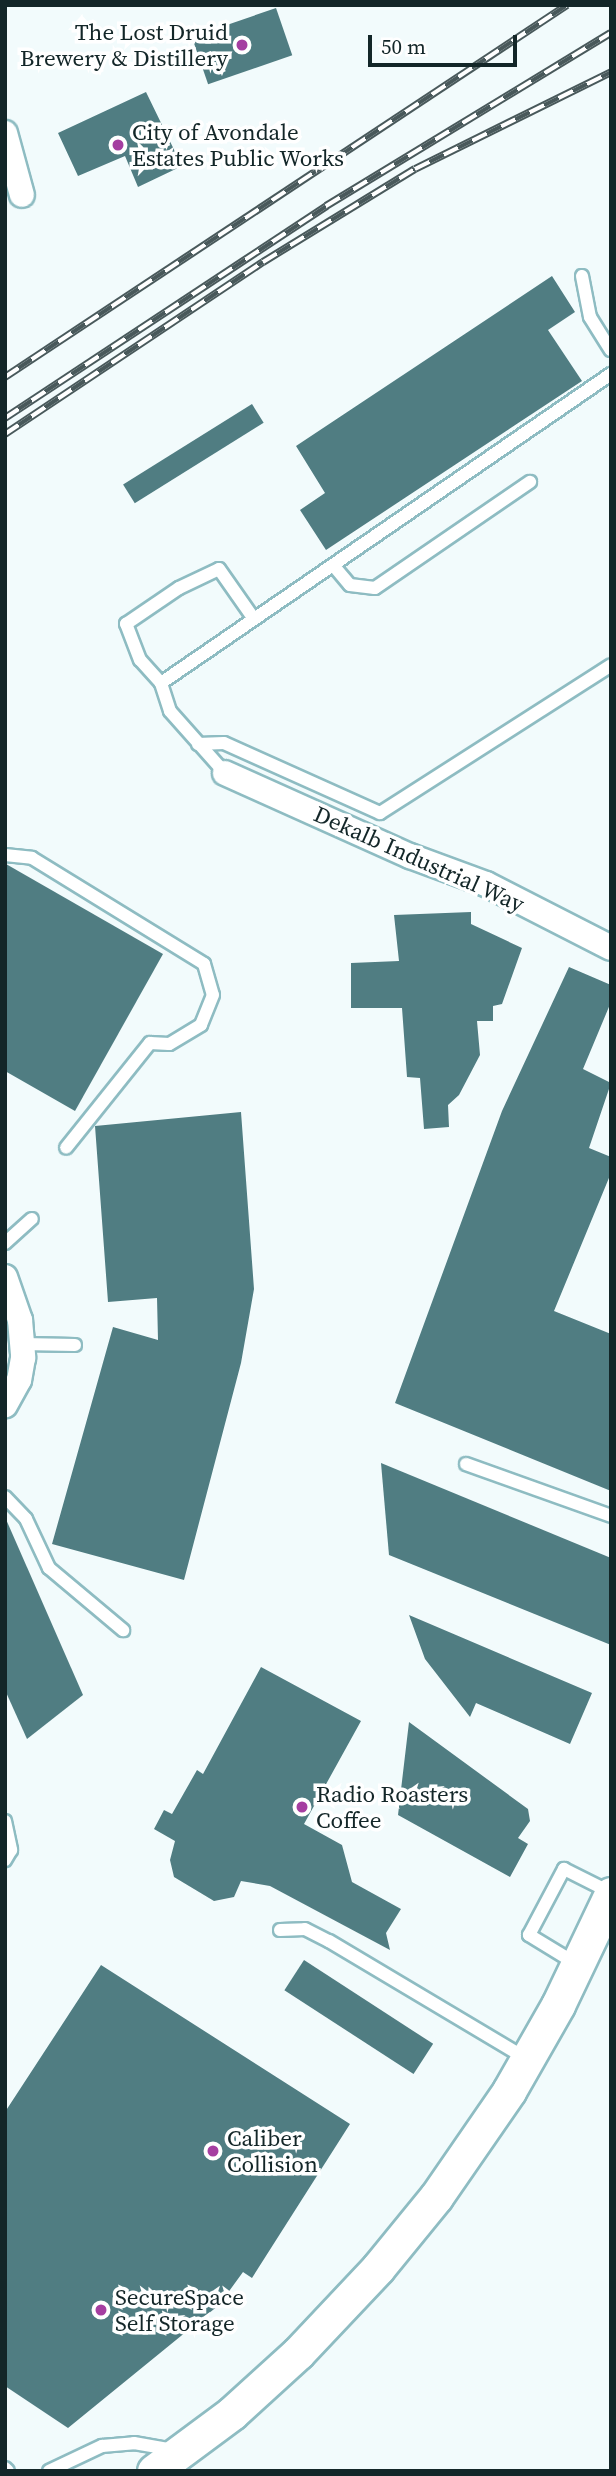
<!DOCTYPE html>
<html>
<head>
<meta charset="utf-8">
<style>
  body { margin:0 }
  #map { position:relative; width:616px; height:2476px; overflow:hidden; background:#f2fbfc; font-family:"Source Serif 4",serif }
  div>[style] { position:absolute }
  [style*='--x'] { left:calc(var(--x)*1px); top:calc(var(--y)*1px); width:calc(var(--w)*1px); rotate:calc(var(--a)*1deg) }
  .building>* { inset:0; background:#507d82; transform-origin:0 0 }
  .roads { filter:drop-shadow(2px 0 #8ebcc2) drop-shadow(-2px 0 #8ebcc2) drop-shadow(0 2px #8ebcc2) drop-shadow(0 -2px #8ebcc2) }
  .lane>* { height:12px; margin:-6px; padding:0 6px; transform-origin:6px; border-radius:6px; background:#fff }
  .street>* { height:24px; margin:-12px; padding:0 12px; transform-origin:12px; border-radius:12px; background:#fff }
  .secondary>* { height:33px; margin:-16.5px; padding:0 16.5px; transform-origin:16.5px; border-radius:16.5px; background:#fff }
  .rail>* { height:8px; margin-top:-4px; transform-origin:0; background:repeating-linear-gradient(90deg,#fff 0 16px,#49595b 0 32px); box-sizing:border-box; border-block:2px solid #49595b }
  .dots>* { width:19px; height:19px; translate:-50% -50%; box-sizing:border-box; border:4px solid #fff; border-radius:50% }
  span { translate:-50% -50%; white-space:nowrap; text-align:center; line-height:1.15; -webkit-text-stroke:7px #fff; paint-order:stroke }
  .poi-label { font-size:23px; color:#132628 }
  .right { translate:-100% -50%; text-align:right }
  .left { translate:0 -50%; text-align:left }
  .street-label { font-size:23px; color:#132628 }
  .frame { position:absolute; inset:0; border:7px solid #132628; pointer-events:none }
  .scale { position:absolute; left:368px; top:35px; width:149px; height:32px; box-sizing:border-box; border:4px solid #132628; border-top:0; padding-left:9px; font-size:21px; line-height:24px; white-space:nowrap; color:#132628; -webkit-text-stroke:5px #fff; paint-order:stroke }
</style>
</head>
<body>
<div id="map">
  <div class="building">
    <div style="left:276px;top:8px;width:50px;height:89px;rotate:71deg"></div>
    <div style="clip-path:polygon(146px 92px,182px 166px,138px 187px,125px 156px,78px 176px,58px 133px)"></div>
    <div style="clip-path:polygon(552px 276px,575px 312px,548px 330px,582px 381px,326px 550px,300px 510px,325px 493px,296px 446px)"></div>
    <div style="left:252px;top:404px;width:22px;height:152px;rotate:58deg"></div>
    <div style="clip-path:polygon(6px 864px,163px 954px,75px 1111px,5px 1071px)"></div>
    <div style="clip-path:polygon(471px 912px,471px 924px,522px 948px,502px 1004px,493px 1006px,493px 1021px,477px 1021px,480px 1055px,459px 1095px,448px 1105px,449px 1127px,424px 1129px,420px 1078px,407px 1077px,402px 1008px,351px 1008px,351px 963px,399px 961px,394px 915px)"></div>
    <div style="clip-path:polygon(569px 967px,611px 985px,611px 1002px,583px 1069px,611px 1083px,589px 1148px,611px 1157px,611px 1173px,554px 1311px,611px 1334px,611px 1491px,395px 1403px,502px 1111px)"></div>
    <div style="clip-path:polygon(241px 1112px,254px 1289px,241px 1363px,184px 1580px,52px 1544px,113px 1327px,158px 1340px,157px 1298px,108px 1302px,95px 1126px)"></div>
    <div style="clip-path:polygon(381px 1463px,611px 1558px,611px 1645px,389px 1555px)"></div>
    <div style="clip-path:polygon(5px 1517px,83px 1695px,27px 1739px,5px 1690px)"></div>
    <div style="clip-path:polygon(409px 1615px,592px 1693px,570px 1744px,476px 1703px,470px 1717px,425px 1659px)"></div>
    <div style="clip-path:polygon(261px 1667px,361px 1721px,304px 1824px,342px 1845px,352px 1882px,401px 1909px,386px 1933px,390px 1950px,270px 1886px,241px 1881px,234px 1897px,214px 1901px,174px 1877px,170px 1860px,175px 1841px,154px 1829px,164px 1810px,172px 1814px,197px 1770px,203px 1774px)"></div>
    <div style="clip-path:polygon(409px 1722px,528px 1809px,530px 1821px,518px 1838px,528px 1844px,510px 1877px,398px 1815px)"></div>
    <div style="left:304px;top:1960px;width:154px;height:36px;rotate:33deg"></div>
    <div style="clip-path:polygon(101px 1965px,350px 2124px,252px 2278px,243px 2272px,219px 2305px,68px 2428px,5px 2386px,5px 2112px)"></div>
  </div>
  <div class="roads">
    <div class="lane">
      <div style="--x:582;--y:276;--w:42;--a:79"></div>
      <div style="--x:590;--y:317;--w:39;--a:58"></div>
      <div style="--x:333;--y:565;--w:26;--a:50"></div>
      <div style="--x:350;--y:585;--w:25;--a:7"></div>
      <div style="--x:375;--y:588;--w:188;--a:-34.4"></div>
      <div style="--x:161;--y:683;--w:31;--a:-132"></div>
      <div style="--x:140;--y:660;--w:39;--a:-111"></div>
      <div style="--x:126;--y:624;--w:64;--a:-34.2"></div>
      <div style="--x:179;--y:588;--w:44;--a:-25.4"></div>
      <div style="--x:219;--y:569;--w:61;--a:55"></div>
      <div style="--x:198;--y:744;--w:26;--a:-2"></div>
      <div style="--x:224;--y:743;--w:171;--a:24.2"></div>
      <div style="--x:380;--y:813;--w:274;--a:-32.6"></div>
      <div style="--x:225;--y:773;--w:83;--a:-131.6"></div>
      <div style="--x:170;--y:711;--w:29;--a:-108"></div>
      <div style="--x:161;--y:683;--w:546;--a:-34.48"></div>
      <div style="--x:5;--y:855;--w:27;--a:6"></div>
      <div style="--x:32;--y:858;--w:202;--a:31.6"></div>
      <div style="--x:204;--y:964;--w:32;--a:74"></div>
      <div style="--x:213;--y:995;--w:32;--a:112"></div>
      <div style="--x:201;--y:1025;--w:37;--a:149"></div>
      <div style="--x:169;--y:1044;--w:19;--a:-177"></div>
      <div style="--x:150;--y:1043;--w:134;--a:128.7"></div>
      <div style="--x:5;--y:1243;--w:36;--a:-42"></div>
      <div style="--x:22;--y:1344;--w:53;--a:1.1"></div>
      <div style="--x:466;--y:1464;--w:154;--a:19.7"></div>
      <div style="--x:5;--y:1497;--w:30;--a:46"></div>
      <div style="--x:26;--y:1519;--w:54;--a:64.9"></div>
      <div style="--x:49;--y:1568;--w:97;--a:40"></div>
      <div style="--x:5;--y:1821;--w:30;--a:78"></div>
      <div style="--x:11;--y:1850;--w:12;--a:121"></div>
      <div style="--x:280;--y:1930;--w:25;--a:-2"></div>
      <div style="--x:305;--y:1929;--w:27;--a:27"></div>
      <div style="--x:329;--y:1941;--w:230;--a:30.8"></div>
      <div style="--x:575;--y:1963;--w:54;--a:-148.7"></div>
      <div style="--x:529;--y:1935;--w:75;--a:-62.1"></div>
      <div style="--x:564;--y:1869;--w:51;--a:26.6"></div>
      <div style="--x:5;--y:2468;--w:4;--a:45"></div>
      <div style="--x:49;--y:2471;--w:59;--a:-25.3"></div>
      <div style="--x:102;--y:2446;--w:32;--a:-5"></div>
      <div style="--x:134;--y:2443;--w:40;--a:10"></div>
    </div>
    <div class="street">
      <div style="--x:5;--y:133;--w:64;--a:74.7"></div>
      <div style="--x:225;--y:773;--w:203;--a:24.2"></div>
      <div style="--x:410;--y:856;--w:81;--a:20.2"></div>
      <div style="--x:486;--y:884;--w:140;--a:27.1"></div>
      <div style="--x:5;--y:1277;--w:46;--a:70.8"></div>
      <div style="--x:20;--y:1320;--w:38;--a:85"></div>
      <div style="--x:23;--y:1358;--w:22;--a:100"></div>
      <div style="--x:19;--y:1380;--w:29;--a:119"></div>
    </div>
    <div class="secondary">
      <div style="--x:154;--y:2471;--w:97;--a:-36.6"></div>
      <div style="--x:232;--y:2413;--w:89;--a:-42.3"></div>
      <div style="--x:298;--y:2353;--w:117;--a:-46.7"></div>
      <div style="--x:378;--y:2268;--w:92;--a:-50.8"></div>
      <div style="--x:436;--y:2197;--w:129;--a:-55.4"></div>
      <div style="--x:509;--y:2091;--w:99;--a:-60.3"></div>
      <div style="--x:558;--y:2005;--w:123;--a:-64.5"></div>
    </div>
  </div>
  <div class="rail">
    <div style="--x:5;--y:377;--w:674;--a:-33.5"></div>
    <div style="--x:5;--y:418;--w:385;--a:-33.4"></div>
    <div style="--x:326;--y:206;--w:333;--a:-31.3"></div>
    <div style="--x:5;--y:434;--w:310;--a:-33.7"></div>
    <div style="--x:263;--y:262;--w:178;--a:-31.5"></div>
    <div style="--x:415;--y:169;--w:219;--a:-26.3"></div>
  </div>
  <div class="dots">
    <div style="left:242px;top:45px;background:#a53ea1"></div>
    <div style="left:118px;top:145px;background:#a53ea1"></div>
    <div style="left:302px;top:1807px;background:#a53ea1"></div>
    <div style="left:213px;top:2151px;background:#a53ea1"></div>
    <div style="left:101px;top:2310px;background:#a53ea1"></div>
  </div>
  <div class="poi-label">
    <span class="right" style="left:228px;top:45px">The Lost Druid<br>Brewery &amp; Distillery</span>
    <span class="left" style="left:132px;top:145px">City of Avondale<br>Estates Public Works</span>
    <span class="left" style="left:316px;top:1807px">Radio Roasters<br>Coffee</span>
    <span class="left" style="left:227px;top:2151px">Caliber<br>Collision</span>
    <span class="left" style="left:115px;top:2310px">SecureSpace<br>Self Storage</span>
  </div>
  <div class="street-label">
    <span style="left:419px;top:859px;rotate:24deg">Dekalb Industrial Way</span>
  </div>
  <div class="frame"></div>
  <div class="scale">50 m</div>
</div>
</body>
</html>
